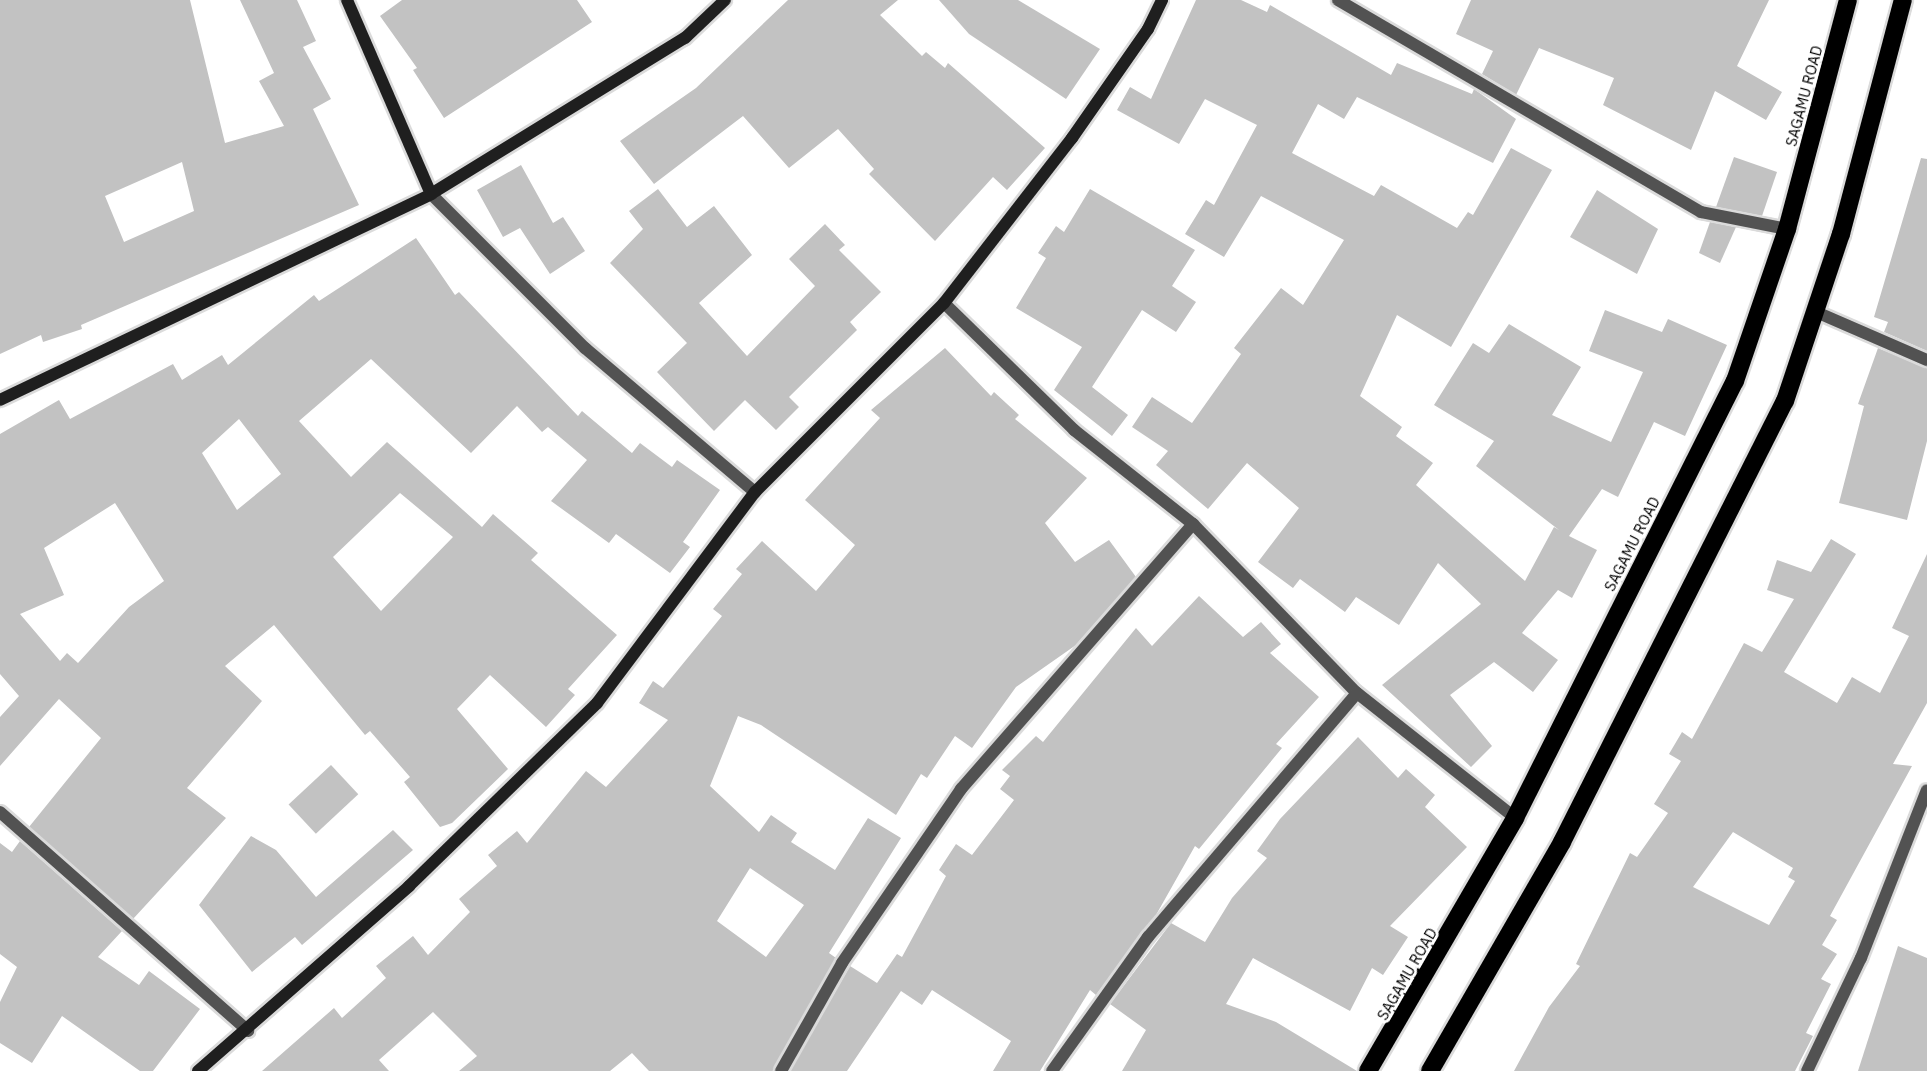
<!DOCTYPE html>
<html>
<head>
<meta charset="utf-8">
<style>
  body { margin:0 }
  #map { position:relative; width:1927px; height:1071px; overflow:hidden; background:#fff; font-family:"IBM Plex Sans",sans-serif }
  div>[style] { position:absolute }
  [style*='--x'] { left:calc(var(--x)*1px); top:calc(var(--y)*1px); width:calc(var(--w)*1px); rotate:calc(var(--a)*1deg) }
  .building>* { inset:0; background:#c2c2c2; transform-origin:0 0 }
  .roads { filter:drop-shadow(2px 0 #dbdbdb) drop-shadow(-2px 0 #dbdbdb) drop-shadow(0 2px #dbdbdb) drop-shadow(0 -2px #dbdbdb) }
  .street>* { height:12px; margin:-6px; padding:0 6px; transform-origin:6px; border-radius:6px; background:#525252 }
  .secondary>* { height:12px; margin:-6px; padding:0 6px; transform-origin:6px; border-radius:6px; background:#1f1f1f }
  .highway>* { height:18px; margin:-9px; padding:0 9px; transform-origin:9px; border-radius:9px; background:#000 }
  span { translate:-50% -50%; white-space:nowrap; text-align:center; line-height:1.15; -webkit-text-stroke:6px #fff; paint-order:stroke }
  .street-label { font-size:15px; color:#000 }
</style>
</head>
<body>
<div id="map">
  <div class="building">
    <div style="clip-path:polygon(evenodd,0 0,190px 0,225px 143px,284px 126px,259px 81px,274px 73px,240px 0,297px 0,316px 41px,303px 47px,331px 99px,313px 109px,359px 205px,81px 325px,82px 329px,43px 342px,41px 335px,0 354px,0 0,182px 162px,194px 211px,124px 242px,105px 196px,182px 162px)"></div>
    <div style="clip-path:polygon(402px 0,577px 0,592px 22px,444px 118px,413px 70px,417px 68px,380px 16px)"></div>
    <div style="clip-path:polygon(788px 0,898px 0,880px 15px,922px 56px,926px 52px,945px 68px,948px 63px,1045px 148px,1007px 190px,993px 177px,935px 241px,869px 174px,874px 169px,838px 129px,789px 168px,743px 116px,654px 184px,620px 141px,696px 88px)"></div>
    <div style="clip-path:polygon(939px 0,1018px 0,1100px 49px,1066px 99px,969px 34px)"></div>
    <div style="clip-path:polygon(1196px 0,1241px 0,1267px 12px,1270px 5px,1391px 75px,1397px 63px,1472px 94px,1474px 89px,1516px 119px,1493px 163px,1357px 97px,1344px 119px,1318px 104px,1292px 153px,1374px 196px,1381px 185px,1457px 228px,1468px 212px,1473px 215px,1511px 148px,1552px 170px,1451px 347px,1397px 315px,1360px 396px,1402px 427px,1396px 436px,1433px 463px,1416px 485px,1525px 581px,1554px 527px,1559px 530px,1476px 466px,1494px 441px,1434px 405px,1473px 343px,1489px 353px,1509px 324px,1581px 367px,1552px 415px,1611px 442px,1643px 372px,1589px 351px,1605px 310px,1662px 332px,1668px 319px,1727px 345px,1685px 436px,1654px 422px,1618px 497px,1602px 489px,1569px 536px,1597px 550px,1572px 598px,1558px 590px,1522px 633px,1558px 660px,1533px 692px,1494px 662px,1450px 695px,1492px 746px,1471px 767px,1382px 685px,1481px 604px,1438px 563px,1399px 625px,1356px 597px,1345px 612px,1300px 579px,1293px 588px,1258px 562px,1299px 508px,1247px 463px,1208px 509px,1156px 465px,1168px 451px,1132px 427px,1152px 397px,1192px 423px,1241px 354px,1234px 348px,1281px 288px,1303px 305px,1344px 240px,1261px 196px,1224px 257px,1185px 234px,1206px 200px,1214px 205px,1257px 125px,1205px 99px,1179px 144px,1117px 110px,1130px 87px,1151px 99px)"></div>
    <div style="clip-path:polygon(1471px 0,1769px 0,1737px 66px,1782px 92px,1766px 120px,1715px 91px,1691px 150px,1603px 105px,1614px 78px,1539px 48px,1516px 95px,1482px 74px,1493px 51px,1456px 34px)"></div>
    <div style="clip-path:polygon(1734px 157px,1777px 172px,1762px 216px,1716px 207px)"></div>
    <div style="clip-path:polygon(1921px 158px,1927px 159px,1927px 351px,1884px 332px,1888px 322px,1874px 317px)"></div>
    <div style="clip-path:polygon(521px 165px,553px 223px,563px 217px,585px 251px,550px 274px,520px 228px,503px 237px,477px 190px)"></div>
    <div style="clip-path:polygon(658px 189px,687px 227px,714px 206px,752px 255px,699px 303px,747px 356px,815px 286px,789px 259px,825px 224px,845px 245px,839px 250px,881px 292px,850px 322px,857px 330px,789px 397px,799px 407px,776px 430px,745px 400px,714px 431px,657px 372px,687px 343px,610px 263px,643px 229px,629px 211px)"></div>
    <div style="clip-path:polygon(1090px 189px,1195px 250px,1172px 286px,1196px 302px,1176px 332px,1142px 310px,1092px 387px,1128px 415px,1112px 436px,1054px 390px,1082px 347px,1016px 308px,1046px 258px,1038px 253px,1056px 226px,1064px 232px)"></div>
    <div style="clip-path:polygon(1597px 190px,1658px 229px,1637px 274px,1570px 237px)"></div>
    <div style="clip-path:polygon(1710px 222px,1736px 227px,1720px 263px,1699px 253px)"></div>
    <div style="clip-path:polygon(evenodd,416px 238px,455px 295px,459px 292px,578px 416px,582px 411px,632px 453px,640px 443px,672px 467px,677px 460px,720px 490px,683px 542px,690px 547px,670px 573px,616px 534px,609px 543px,551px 501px,587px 460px,548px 427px,542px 432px,517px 406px,471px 453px,371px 359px,299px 421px,351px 477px,387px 442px,482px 527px,493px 514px,538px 553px,531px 560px,617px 635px,568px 689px,575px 695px,546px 727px,490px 675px,457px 709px,508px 769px,452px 823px,440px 827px,404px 782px,410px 777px,370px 731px,365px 735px,274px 625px,225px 666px,262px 701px,187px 788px,226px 818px,133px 919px,29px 827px,101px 738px,59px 699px,0 766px,0 717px,19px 696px,0 674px,0 434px,59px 400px,70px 419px,173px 364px,182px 380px,222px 355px,228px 365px,314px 295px,319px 301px,416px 238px,239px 419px,281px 474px,237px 510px,202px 453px,239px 419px,416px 238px,400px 493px,453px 537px,381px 611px,333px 557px,400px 493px,416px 238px,115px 503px,164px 581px,129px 607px,78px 663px,67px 653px,60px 661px,20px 614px,64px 595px,44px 548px,115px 503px)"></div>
    <div style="clip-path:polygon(evenodd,945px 348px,991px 396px,994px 392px,1019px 415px,1015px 419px,1087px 478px,1045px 523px,1075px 562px,1109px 540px,1136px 577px,1076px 645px,1016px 687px,972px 748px,955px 736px,927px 778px,921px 774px,896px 815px,761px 725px,738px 716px,710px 786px,759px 832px,771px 815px,797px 833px,791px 842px,835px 870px,868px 818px,901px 838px,829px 953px,836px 958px,773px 1071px,649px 1071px,632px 1053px,610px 1071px,459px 1071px,477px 1056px,433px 1012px,379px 1060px,389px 1071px,262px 1071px,334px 1008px,342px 1018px,386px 978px,376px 966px,413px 936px,428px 955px,470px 912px,459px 899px,497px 866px,488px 855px,517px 831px,527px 843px,586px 771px,606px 787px,668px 720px,639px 703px,653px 681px,663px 688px,722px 616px,713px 609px,742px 574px,736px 569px,762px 541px,816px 591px,855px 545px,805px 500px,880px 418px,871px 410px,945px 348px,750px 868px,804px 905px,766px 957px,717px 921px,750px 868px)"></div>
    <div style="clip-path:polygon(1878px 348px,1927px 368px,1927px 441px,1907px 520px,1839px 503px,1864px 406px,1858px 404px)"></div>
    <div style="clip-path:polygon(evenodd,1831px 539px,1856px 554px,1784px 672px,1837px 703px,1852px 677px,1880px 693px,1909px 636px,1892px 628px,1927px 554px,1927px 703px,1893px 764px,1912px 766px,1830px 916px,1837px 920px,1822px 945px,1837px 954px,1821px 979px,1831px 984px,1806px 1033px,1813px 1036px,1795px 1071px,1514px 1071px,1549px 1007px,1580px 966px,1576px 964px,1630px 853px,1637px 857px,1668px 813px,1654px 804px,1681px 761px,1669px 754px,1682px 732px,1692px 739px,1744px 643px,1762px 652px,1794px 599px,1767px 590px,1777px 560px,1811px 572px,1831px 539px,1733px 832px,1793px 868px,1788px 877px,1795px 881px,1769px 925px,1693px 887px,1733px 832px)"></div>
    <div style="clip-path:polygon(1199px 596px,1243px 637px,1261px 622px,1281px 644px,1270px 653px,1319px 697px,1276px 744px,1282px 748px,1199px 849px,1195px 846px,1156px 915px,1096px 995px,1090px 990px,1040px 1071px,993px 1071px,1011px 1041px,932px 990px,922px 1005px,901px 991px,847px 1071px,790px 1071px,850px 966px,877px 983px,897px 954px,902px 957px,946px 876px,939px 870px,956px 844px,972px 855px,1014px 800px,1000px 789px,1010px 776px,1002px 770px,1036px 736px,1043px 742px,1136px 628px,1152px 646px)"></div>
    <div style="clip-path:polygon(1358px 737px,1398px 778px,1406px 769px,1435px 795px,1425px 807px,1467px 847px,1390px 926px,1408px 937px,1383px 975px,1372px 968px,1350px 1011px,1253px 958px,1226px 1004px,1276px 1022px,1357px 1071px,1122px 1071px,1146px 1030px,1110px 1004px,1171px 923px,1205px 942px,1232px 898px,1267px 858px,1257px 851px,1280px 819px)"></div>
    <div style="left:331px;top:765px;width:40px;height:58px;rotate:47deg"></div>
    <div style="clip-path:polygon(393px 830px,413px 850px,302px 945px,295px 937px,252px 972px,199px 905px,251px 836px,276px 850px,316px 897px)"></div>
    <div style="clip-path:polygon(20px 841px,122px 931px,98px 957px,139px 985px,149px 971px,200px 1009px,153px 1071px,140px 1071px,62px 1016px,32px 1063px,0 1043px,0 1002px,17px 967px,0 954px,0 843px,12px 852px)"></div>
    <div style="clip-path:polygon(1898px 946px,1927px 958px,1927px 1071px,1858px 1071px)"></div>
  </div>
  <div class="roads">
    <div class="street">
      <div style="--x:1338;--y:0;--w:420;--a:30.3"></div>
      <div style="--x:1701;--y:212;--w:88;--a:11.2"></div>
      <div style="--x:431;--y:194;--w:218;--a:45"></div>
      <div style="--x:585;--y:348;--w:223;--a:40.3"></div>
      <div style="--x:944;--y:303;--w:182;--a:44.3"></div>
      <div style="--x:1074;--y:430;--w:152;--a:38.3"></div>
      <div style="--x:1193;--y:524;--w:235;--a:45.9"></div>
      <div style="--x:1357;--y:693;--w:201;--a:38.3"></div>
      <div style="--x:1816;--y:312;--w:121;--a:23.4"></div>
      <div style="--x:0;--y:812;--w:331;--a:41.4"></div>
      <div style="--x:781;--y:1071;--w:124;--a:-60.5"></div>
      <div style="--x:842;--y:963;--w:211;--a:-55.6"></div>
      <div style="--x:961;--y:789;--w:352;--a:-48.8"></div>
      <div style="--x:1052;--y:1071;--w:165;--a:-54.4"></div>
      <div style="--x:1148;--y:937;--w:321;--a:-49.4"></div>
      <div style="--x:1807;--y:1071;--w:125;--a:-64.5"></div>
      <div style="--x:1861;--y:958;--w:180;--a:-68.6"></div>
    </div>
    <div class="secondary">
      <div style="--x:347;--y:0;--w:211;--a:66.6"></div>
      <div style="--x:0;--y:400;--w:478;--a:-25.5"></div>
      <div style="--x:431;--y:194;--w:298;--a:-31.6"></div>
      <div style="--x:685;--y:38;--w:55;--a:-43.5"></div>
      <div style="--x:198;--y:1071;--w:281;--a:-41.2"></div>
      <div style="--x:409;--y:886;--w:262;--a:-44.2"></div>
      <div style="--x:597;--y:703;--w:264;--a:-53.2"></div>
      <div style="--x:755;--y:492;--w:267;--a:-45"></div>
      <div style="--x:944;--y:303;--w:209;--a:-52.2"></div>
      <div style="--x:1072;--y:138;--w:133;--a:-55.1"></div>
      <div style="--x:1148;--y:29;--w:32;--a:-64"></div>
    </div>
    <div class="highway">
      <div style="--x:1368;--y:1071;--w:293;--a:-59.8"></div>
      <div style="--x:1515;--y:818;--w:489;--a:-63.3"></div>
      <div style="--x:1735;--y:381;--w:161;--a:-71.1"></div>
      <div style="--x:1787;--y:229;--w:237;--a:-75.1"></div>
      <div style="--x:1430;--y:1071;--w:264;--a:-60"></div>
      <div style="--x:1562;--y:842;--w:494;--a:-63.2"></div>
      <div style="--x:1785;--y:401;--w:176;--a:-71.5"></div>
      <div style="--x:1841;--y:234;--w:242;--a:-75.2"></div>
    </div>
  </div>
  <div class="street-label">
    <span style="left:1804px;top:96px;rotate:-75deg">SAGAMU ROAD</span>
    <span style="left:1632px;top:544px;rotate:-63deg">SAGAMU ROAD</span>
    <span style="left:1407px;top:974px;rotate:-60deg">SAGAMU ROAD</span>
  </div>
</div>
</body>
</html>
